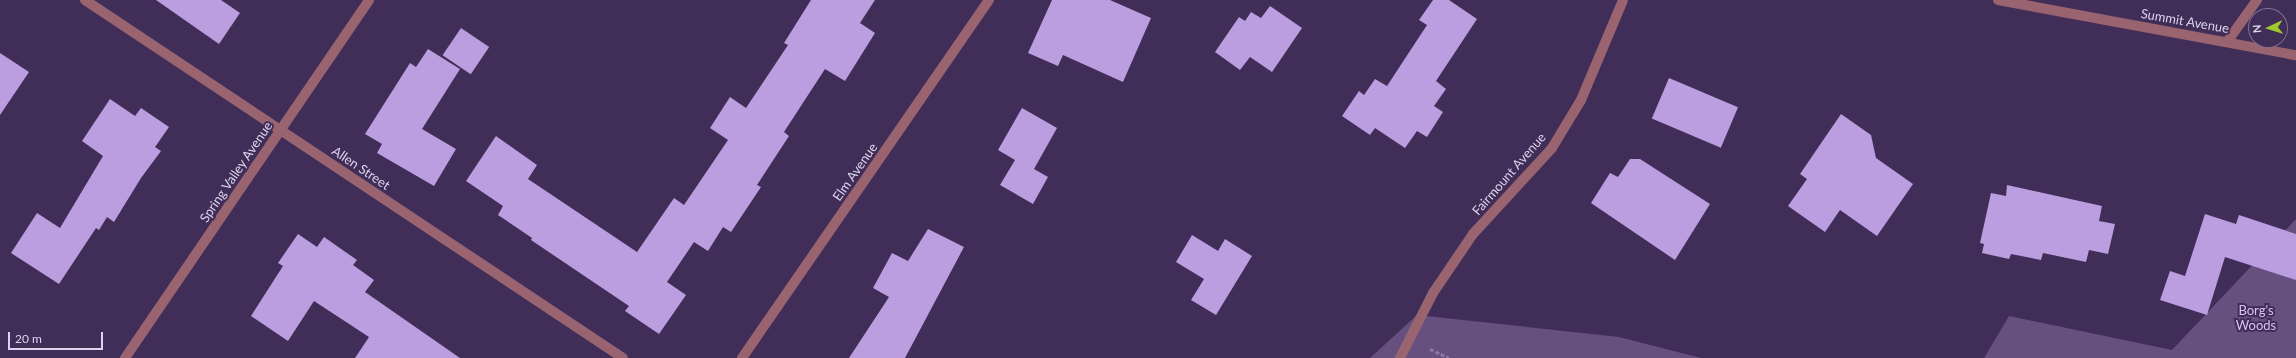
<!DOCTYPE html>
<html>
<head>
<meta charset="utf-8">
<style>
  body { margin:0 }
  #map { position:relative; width:2296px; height:358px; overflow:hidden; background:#412e58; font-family:Lato,sans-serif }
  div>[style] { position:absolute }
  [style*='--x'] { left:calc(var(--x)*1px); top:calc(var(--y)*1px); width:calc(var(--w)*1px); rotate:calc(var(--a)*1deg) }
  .green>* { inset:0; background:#65507f }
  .building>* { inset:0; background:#ba9edf; transform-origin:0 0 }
  .path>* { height:2.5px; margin-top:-1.25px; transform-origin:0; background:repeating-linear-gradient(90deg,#897a9c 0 4px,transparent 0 6px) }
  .minor>* { height:10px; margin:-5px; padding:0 5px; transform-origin:5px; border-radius:5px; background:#996470 }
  span { translate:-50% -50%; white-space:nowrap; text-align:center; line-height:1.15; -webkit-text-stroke:4px #412e58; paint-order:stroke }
  .street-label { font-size:13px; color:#ded4ee }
  .park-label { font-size:13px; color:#d8c2f7 }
  .north { position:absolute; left:2248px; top:8px; width:40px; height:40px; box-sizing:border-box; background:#412e58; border:1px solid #807094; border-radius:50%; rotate:266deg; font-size:11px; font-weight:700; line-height:16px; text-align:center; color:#ded4ee }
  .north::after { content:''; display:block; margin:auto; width:14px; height:18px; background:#a0c92b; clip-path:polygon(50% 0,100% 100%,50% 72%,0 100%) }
  .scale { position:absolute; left:8px; top:332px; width:95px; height:18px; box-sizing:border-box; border:2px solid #ded4ee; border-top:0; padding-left:5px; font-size:12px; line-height:14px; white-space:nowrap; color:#ded4ee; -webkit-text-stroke:3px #412e58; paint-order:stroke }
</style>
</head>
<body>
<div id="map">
  <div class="green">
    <div style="clip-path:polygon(2296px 219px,2296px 358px,1984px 358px,2009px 316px,2172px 350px)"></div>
    <div style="clip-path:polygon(1417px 315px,1619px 337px,1701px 358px,1370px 358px)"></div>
  </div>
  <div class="building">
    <div style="clip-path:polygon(156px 0,221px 0,240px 13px,219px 44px)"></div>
    <div style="clip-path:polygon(811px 0,875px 0,860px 23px,875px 33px,845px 81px,825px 69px,784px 132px,789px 136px,757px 185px,761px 187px,731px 232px,723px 227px,708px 251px,694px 242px,667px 282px,686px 295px,659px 334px,625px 311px,629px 306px,531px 240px,532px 238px,498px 215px,503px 206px,466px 181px,496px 136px,537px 165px,528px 179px,637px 252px,674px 198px,684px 205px,728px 140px,710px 128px,730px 97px,746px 108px,788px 45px,784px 43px)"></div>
    <div style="clip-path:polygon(1052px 0,1110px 0,1151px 18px,1123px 82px,1063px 55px,1058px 66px,1028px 53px)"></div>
    <div style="clip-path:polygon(1433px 0,1449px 0,1477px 19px,1436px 81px,1446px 89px,1434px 106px,1443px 112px,1427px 137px,1417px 131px,1405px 148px,1375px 128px,1370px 135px,1342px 116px,1359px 91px,1364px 95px,1375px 79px,1387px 86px,1427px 25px,1419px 20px)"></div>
    <div style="clip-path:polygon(1270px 6px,1302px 28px,1272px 72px,1250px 57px,1240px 70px,1215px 52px,1239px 17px,1245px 21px,1251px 12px,1261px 18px)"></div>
    <div style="left:461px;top:28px;width:34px;height:33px;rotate:34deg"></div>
    <div style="clip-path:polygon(428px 49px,460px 69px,422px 129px,456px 149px,434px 186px,377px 153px,382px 144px,365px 134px,410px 63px,416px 67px)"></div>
    <div style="clip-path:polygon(0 53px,29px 72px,0 115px)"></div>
    <div style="left:1669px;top:78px;width:75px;height:44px;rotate:23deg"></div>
    <div style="clip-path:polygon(110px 99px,135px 116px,141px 108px,169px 127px,155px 147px,161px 151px,141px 178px,114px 222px,107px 217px,99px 230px,96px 228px,59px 284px,11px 253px,37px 213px,60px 228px,103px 156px,82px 141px)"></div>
    <div style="clip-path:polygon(1022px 108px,1057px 128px,1034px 169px,1048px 177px,1033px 204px,1000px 185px,1015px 160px,998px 150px)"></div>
    <div style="clip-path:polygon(1841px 114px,1871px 135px,1876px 158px,1913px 184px,1877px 236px,1840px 210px,1825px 232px,1788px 206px,1807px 179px,1800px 174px)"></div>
    <div style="clip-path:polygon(1630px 159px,1640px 159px,1710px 204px,1675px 260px,1591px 203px,1610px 173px,1618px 177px)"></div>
    <div style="clip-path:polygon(2007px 185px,2102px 206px,2099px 221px,2115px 224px,2108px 254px,2089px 250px,2086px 262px,2043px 253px,2041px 260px,2011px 254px,2009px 259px,1982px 253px,1984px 244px,1980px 243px,1991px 193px,2006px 196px)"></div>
    <div style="clip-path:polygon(2205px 214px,2236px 224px,2239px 215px,2296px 234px,2296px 280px,2225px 257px,2207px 315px,2160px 300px,2170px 271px,2185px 276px)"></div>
    <div style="clip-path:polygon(928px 229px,964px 247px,905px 358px,849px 358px,889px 297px,873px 288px,892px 253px,908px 261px)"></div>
    <div style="clip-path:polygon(298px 234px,317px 247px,324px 237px,357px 260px,353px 265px,374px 280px,365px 292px,460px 358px,355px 358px,369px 337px,314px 301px,288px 341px,251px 316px,283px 266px,278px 263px)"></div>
    <div style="clip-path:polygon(1192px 235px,1218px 251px,1225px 239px,1252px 256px,1216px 315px,1191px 300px,1204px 279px,1176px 262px)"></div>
  </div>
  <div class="path">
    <div style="--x:1430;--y:349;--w:21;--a:25"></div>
  </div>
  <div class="minor">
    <div style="--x:85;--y:0;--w:646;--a:33.64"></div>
    <div style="--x:1998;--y:0;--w:303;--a:10.5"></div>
    <div style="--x:2227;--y:42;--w:52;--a:-54.5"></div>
    <div style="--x:125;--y:358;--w:433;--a:-55.7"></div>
    <div style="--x:742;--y:358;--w:435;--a:-55.4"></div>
    <div style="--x:1400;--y:358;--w:73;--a:-63.1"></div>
    <div style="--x:1433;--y:293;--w:71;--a:-55.9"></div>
    <div style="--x:1473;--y:234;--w:117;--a:-47.4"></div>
    <div style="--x:1552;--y:148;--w:56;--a:-58.9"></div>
    <div style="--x:1581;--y:100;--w:108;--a:-67.2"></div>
  </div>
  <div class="street-label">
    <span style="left:2185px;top:21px;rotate:10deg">Summit Avenue</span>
    <span style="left:361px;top:168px;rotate:34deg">Allen Street</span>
    <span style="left:236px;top:172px;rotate:-56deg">Spring Valley Avenue</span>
    <span style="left:855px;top:172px;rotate:-55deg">Elm Avenue</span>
    <span style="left:1509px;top:174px;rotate:-49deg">Fairmount Avenue</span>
  </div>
  <div class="park-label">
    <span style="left:2256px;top:318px">Borg's<br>Woods</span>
  </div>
  <div class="north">N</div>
  <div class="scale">20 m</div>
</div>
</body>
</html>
